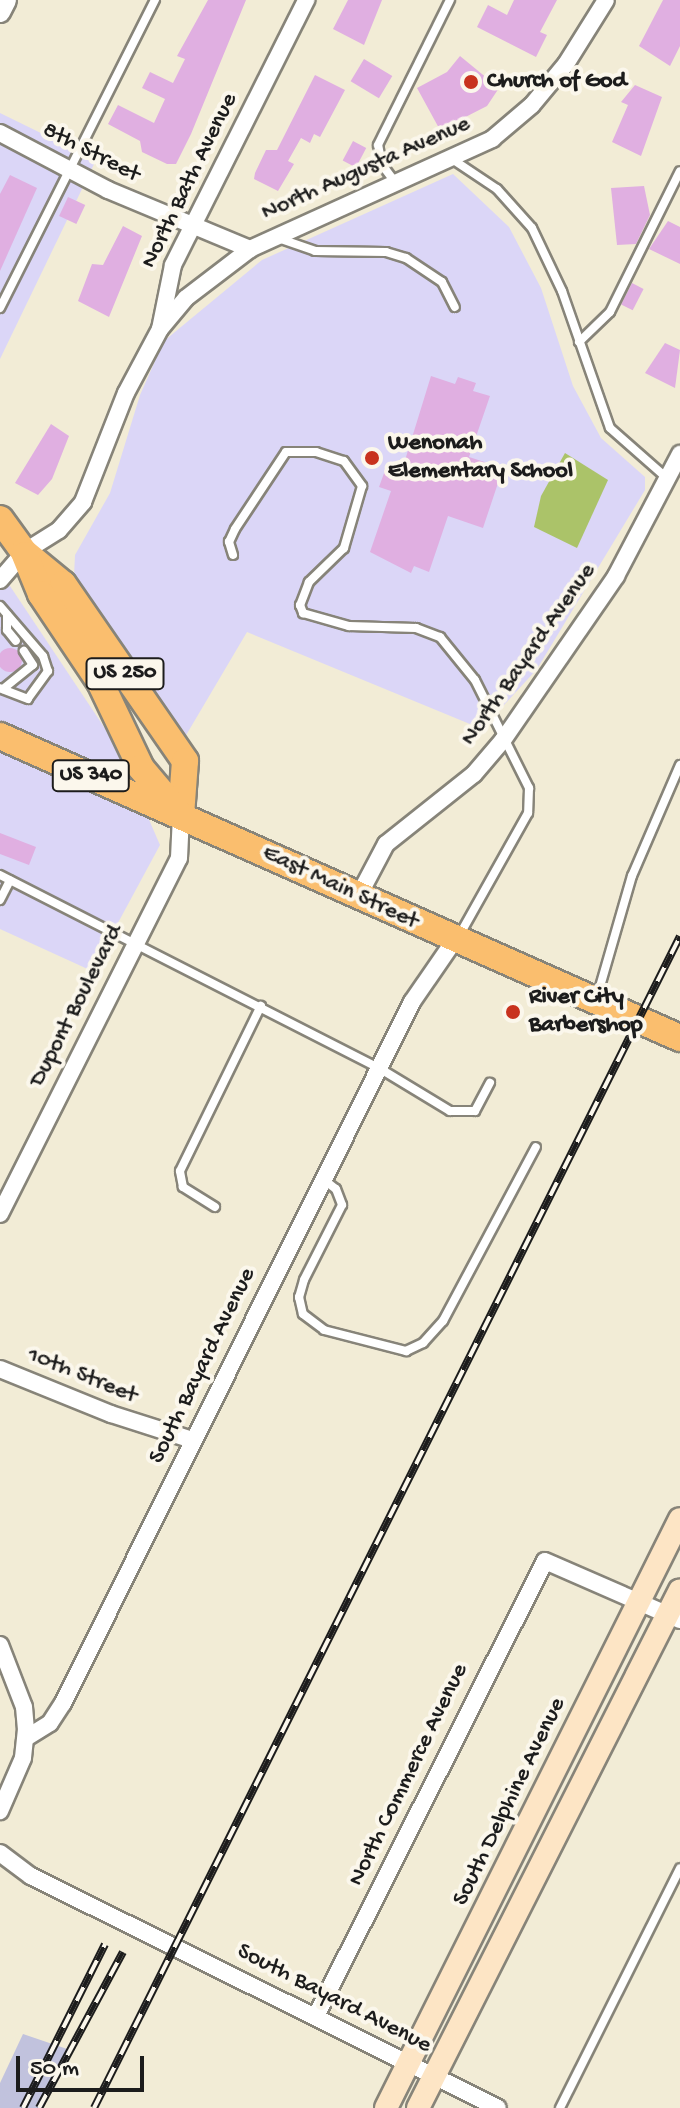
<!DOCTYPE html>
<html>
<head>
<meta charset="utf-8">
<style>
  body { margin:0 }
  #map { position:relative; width:680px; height:2108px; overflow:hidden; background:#f2ecd6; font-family:"Gochi Hand",sans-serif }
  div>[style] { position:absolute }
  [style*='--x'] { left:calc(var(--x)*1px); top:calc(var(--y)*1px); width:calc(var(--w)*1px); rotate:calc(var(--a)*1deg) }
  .built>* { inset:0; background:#dbd6f7 }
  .industrial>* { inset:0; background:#c1c2dd }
  .green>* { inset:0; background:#abc369 }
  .building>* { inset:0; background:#e0afe1; transform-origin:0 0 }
  .round { border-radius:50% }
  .roads { filter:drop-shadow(2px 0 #878479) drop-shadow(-2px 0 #878479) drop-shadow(0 2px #878479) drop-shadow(0 -2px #878479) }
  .service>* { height:8px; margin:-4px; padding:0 4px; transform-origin:4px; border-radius:4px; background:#fff }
  .minor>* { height:16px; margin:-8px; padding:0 8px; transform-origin:8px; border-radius:8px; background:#fff }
  .tertiary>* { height:20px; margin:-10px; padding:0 10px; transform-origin:10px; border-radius:10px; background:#fff }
  .secondary>* { height:22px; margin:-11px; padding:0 11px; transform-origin:11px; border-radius:11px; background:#fde5c5 }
  .primary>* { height:26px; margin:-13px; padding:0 13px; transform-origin:13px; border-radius:13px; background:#fabe6e }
  .rail>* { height:8px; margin-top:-4px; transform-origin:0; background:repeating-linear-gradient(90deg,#fbf7ec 0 15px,#1c1c1c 0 30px); box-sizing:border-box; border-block:2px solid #1c1c1c }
  .dots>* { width:22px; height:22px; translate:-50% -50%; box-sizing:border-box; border:4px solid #fbf7ec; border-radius:50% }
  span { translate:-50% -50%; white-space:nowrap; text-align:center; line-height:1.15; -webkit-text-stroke:8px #fbf7ec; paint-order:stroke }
  .shield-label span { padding:2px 6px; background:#fbf7ec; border:2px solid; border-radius:6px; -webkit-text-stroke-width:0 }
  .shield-label { font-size:22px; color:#1c1c1c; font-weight:700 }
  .poi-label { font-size:24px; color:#1c1c1c; font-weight:700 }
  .left { translate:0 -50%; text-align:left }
  .street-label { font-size:24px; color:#1c1c1c }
  .scale { position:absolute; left:16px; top:2056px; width:128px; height:36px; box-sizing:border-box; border:4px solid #1c1c1c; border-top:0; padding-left:10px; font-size:24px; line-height:28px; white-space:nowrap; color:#1c1c1c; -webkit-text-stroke:6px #fbf7ec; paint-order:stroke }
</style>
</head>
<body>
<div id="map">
  <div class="built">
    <div style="clip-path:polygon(0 113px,96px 160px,0 359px)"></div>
    <div style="clip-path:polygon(453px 174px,509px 227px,541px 288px,573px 386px,601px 438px,645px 477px,645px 490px,537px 669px,482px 729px,247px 632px,185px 737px,74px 576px,75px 555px,110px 493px,140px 395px,164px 341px,262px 260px)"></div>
    <div style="clip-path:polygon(0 571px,118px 748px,160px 845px,92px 971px,0 929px)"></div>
  </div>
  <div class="industrial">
    <div style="clip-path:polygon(23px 2034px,70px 2050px,42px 2108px,0 2108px,0 2083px)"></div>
  </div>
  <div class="green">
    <div style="clip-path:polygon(565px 453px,608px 480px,577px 548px,534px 527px,541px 496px)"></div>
  </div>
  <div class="building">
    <div style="clip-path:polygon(208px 0,246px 0,191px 134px,176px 164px,167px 164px,142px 152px,140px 141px,108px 124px,118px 105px,154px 123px,165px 99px,142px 88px,150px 72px,173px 83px,185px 59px,177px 56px)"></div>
    <div style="clip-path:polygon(348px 0,382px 0,364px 45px,333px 29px)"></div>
    <div style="clip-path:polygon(514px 0,557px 0,540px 32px,547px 35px,536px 57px,477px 27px,488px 5px,507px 15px)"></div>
    <div style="clip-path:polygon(663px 0,680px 0,680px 46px,670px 66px,639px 46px)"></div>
    <div style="clip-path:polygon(460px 56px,499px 88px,487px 106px,440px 130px,417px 88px,447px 72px)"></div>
    <div style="left:364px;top:59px;width:33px;height:26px;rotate:31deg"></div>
    <div style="clip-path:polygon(315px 75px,345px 90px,320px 137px,314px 134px,310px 143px,301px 138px,288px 161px,294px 164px,278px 191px,254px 179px,255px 173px,266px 150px,277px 150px)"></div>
    <div style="clip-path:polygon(635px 85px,662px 97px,641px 156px,612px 142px,628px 105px,621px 102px)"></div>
    <div style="left:353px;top:141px;width:15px;height:22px;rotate:28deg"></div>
    <div style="clip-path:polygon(10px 175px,37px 188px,0 271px,0 194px)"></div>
    <div style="clip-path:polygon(644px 186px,650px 215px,636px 244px,617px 245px,611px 188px)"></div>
    <div style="left:68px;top:197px;width:19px;height:21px;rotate:25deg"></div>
    <div style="clip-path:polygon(668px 221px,680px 227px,680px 264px,649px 249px)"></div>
    <div style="clip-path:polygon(123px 226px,142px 236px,109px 317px,78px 301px,92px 264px,103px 265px)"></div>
    <div style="left:632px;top:283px;width:13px;height:24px;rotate:27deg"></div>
    <div style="clip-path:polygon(665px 343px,680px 350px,675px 388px,645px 373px)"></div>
    <div style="clip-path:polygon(431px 376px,455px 384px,458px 377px,476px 383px,473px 391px,490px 396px,469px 457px,503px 468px,483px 528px,448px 516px,429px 572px,414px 566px,411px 573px,370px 552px,391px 491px,379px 487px,387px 465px,402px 470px)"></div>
    <div style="clip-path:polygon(51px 424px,69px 436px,52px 479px,38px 495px,15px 483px)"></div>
    <div class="round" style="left:-2px;top:648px;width:24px;height:24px"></div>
    <div style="clip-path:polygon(0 833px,36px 847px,29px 865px,0 854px)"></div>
  </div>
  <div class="roads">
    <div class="service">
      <div style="--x:452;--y:159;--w:54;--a:33.7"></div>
      <div style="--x:497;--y:189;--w:52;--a:48.1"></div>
      <div style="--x:532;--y:228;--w:70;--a:64.5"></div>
      <div style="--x:562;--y:291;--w:145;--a:70.7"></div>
      <div style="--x:610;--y:428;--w:76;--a:41.3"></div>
      <div style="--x:395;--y:182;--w:21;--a:-127"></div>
      <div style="--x:382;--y:165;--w:20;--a:-101"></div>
      <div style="--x:378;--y:145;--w:162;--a:-63.6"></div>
      <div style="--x:278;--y:238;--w:39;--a:19"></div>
      <div style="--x:315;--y:251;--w:71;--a:0.8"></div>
      <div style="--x:386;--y:252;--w:21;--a:17"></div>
      <div style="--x:406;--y:258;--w:43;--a:33.7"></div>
      <div style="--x:442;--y:282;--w:28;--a:63"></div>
      <div style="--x:0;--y:308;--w:345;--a:-63.3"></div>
      <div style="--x:579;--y:342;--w:43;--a:-44.1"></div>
      <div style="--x:610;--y:312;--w:157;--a:-63.6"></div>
      <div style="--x:233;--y:555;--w:14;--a:-107"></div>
      <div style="--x:229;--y:542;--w:14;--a:-65"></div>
      <div style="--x:235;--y:529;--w:92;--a:-56.5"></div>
      <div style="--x:286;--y:452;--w:30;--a:0"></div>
      <div style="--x:316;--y:452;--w:29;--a:18"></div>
      <div style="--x:344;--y:461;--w:31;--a:54"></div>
      <div style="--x:362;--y:486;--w:65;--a:106.2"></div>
      <div style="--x:344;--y:548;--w:49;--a:135.8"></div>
      <div style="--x:309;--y:582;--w:25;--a:111"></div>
      <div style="--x:300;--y:605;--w:9;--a:69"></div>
      <div style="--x:303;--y:613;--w:48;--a:15.8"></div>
      <div style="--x:349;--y:626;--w:67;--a:1.7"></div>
      <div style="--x:416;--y:628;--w:26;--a:21"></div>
      <div style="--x:440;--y:637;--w:55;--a:50.9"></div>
      <div style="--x:475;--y:680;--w:121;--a:63.4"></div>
      <div style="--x:529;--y:788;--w:25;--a:92"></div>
      <div style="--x:528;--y:813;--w:139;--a:119.3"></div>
      <div style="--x:0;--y:606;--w:66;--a:49.3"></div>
      <div style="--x:43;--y:656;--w:16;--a:72"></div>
      <div style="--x:48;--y:671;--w:34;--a:126"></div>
      <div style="--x:28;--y:699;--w:30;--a:-159"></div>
      <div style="--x:7;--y:615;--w:15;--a:90"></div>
      <div style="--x:7;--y:630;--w:14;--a:51"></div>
      <div style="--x:3;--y:689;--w:38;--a:-39"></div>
      <div style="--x:33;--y:665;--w:17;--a:-123"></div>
      <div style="--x:0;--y:875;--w:425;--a:27"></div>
      <div style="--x:379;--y:1068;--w:83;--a:31.2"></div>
      <div style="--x:450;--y:1111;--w:25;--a:0"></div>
      <div style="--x:475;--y:1111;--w:32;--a:-62"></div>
      <div style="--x:0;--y:900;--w:22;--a:-63"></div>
      <div style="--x:597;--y:997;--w:126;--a:-73.9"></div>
      <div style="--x:632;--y:876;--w:121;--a:-66.6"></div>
      <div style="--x:323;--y:1179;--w:16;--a:38"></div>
      <div style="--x:336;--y:1189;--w:17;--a:69"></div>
      <div style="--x:342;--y:1205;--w:84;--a:116.9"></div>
      <div style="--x:304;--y:1280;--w:18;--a:106"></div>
      <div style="--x:299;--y:1297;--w:17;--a:77"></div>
      <div style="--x:303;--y:1314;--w:26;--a:37"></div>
      <div style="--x:324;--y:1330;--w:85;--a:14.4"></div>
      <div style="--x:406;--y:1351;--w:19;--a:-25"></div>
      <div style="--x:423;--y:1343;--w:30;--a:-48"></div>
      <div style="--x:443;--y:1321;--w:197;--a:-61.9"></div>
      <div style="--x:215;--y:1207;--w:38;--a:-148"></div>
      <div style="--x:183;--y:1187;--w:16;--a:-101"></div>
      <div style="--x:180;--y:1171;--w:184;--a:-63.9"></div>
      <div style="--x:560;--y:2108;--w:268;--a:-63.4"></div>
    </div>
    <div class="minor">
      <div style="--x:0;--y:133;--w:122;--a:27.8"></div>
      <div style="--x:108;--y:190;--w:154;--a:22.6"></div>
      <div style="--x:160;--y:329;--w:40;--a:-50"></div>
      <div style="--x:186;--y:298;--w:81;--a:-37.4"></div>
      <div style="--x:250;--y:249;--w:266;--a:-24.4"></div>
      <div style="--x:492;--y:139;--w:52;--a:-40.4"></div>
      <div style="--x:532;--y:105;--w:53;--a:-50.3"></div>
      <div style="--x:566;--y:64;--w:75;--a:-58"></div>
      <div style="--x:0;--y:580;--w:37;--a:-49"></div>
      <div style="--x:24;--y:552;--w:41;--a:-32.2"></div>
      <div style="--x:59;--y:530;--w:37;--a:-49"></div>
      <div style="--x:83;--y:502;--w:117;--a:-68.5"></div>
      <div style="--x:126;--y:393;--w:72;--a:-62"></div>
      <div style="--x:160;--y:329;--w:65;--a:-78.5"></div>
      <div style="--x:173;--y:265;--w:297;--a:-63.3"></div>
      <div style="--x:358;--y:897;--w:60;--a:-62.2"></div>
      <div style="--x:386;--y:844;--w:112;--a:-38.5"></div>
      <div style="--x:474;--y:774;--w:45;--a:-49.5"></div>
      <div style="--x:503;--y:740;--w:199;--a:-55.4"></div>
      <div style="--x:616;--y:576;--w:138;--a:-62.3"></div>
      <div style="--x:0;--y:1214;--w:398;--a:-63.3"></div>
      <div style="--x:179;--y:858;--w:42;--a:-87.3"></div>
      <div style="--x:0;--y:1369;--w:120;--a:22.1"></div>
      <div style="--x:111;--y:1414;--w:85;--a:17.8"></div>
      <div style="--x:0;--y:1645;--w:66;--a:68.8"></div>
      <div style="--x:24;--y:1707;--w:22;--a:85"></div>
      <div style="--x:26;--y:1729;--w:29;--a:96"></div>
      <div style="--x:23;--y:1758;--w:58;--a:113.5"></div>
      <div style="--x:26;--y:1738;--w:28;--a:-32"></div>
      <div style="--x:50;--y:1723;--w:24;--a:-57"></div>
      <div style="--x:63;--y:1703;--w:783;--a:-63.53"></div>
      <div style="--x:412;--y:1002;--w:74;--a:-55.5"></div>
      <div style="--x:0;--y:1853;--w:39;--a:37"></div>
      <div style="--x:31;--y:1876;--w:521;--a:26.42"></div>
      <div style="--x:316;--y:2016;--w:509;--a:-63.28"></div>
      <div style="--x:545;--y:1561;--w:147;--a:23.6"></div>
    </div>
    <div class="tertiary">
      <div style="--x:0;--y:12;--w:13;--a:-63"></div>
    </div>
    <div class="secondary">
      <div style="--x:386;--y:2108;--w:658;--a:-63.47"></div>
      <div style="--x:418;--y:2108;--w:580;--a:-63.17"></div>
    </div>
    <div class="primary">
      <div style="--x:0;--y:519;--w:41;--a:54"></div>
      <div style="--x:24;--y:552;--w:50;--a:39.4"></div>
      <div style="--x:63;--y:584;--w:215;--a:55.4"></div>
      <div style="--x:185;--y:761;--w:55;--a:94.2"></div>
      <div style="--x:25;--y:555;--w:42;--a:67.7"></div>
      <div style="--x:41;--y:594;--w:106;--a:56.2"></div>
      <div style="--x:100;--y:682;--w:95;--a:64.5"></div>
      <div style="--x:141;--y:768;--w:57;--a:49.9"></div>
      <div style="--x:0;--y:736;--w:744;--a:23.95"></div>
    </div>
  </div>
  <div class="rail">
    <div style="--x:23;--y:2108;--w:183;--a:-63.4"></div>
    <div style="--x:39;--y:2108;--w:177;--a:-61.7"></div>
    <div style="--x:94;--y:2108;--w:1310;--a:-63.43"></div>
  </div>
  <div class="dots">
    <div style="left:471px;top:82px;background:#c8321e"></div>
    <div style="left:372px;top:458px;background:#c8321e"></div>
    <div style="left:513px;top:1012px;background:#c8321e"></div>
  </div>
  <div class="shield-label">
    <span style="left:125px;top:674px">US 250</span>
    <span style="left:91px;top:776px">US 340</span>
  </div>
  <div class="poi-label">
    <span class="left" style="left:487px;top:82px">Church of God</span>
    <span class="left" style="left:388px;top:458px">Wenonah<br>Elementary School</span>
    <span class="left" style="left:529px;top:1012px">River City<br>Barbershop</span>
  </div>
  <div class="street-label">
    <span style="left:91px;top:153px;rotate:27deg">8th Street</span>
    <span style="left:366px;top:169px;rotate:-24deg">North Augusta Avenue</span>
    <span style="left:190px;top:181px;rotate:-64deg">North Bath Avenue</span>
    <span style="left:529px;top:655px;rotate:-55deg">North Bayard Avenue</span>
    <span style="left:340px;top:888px;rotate:25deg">East Main Street</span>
    <span style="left:77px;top:1006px;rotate:-63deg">Dupont Boulevard</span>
    <span style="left:203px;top:1366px;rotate:-64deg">South Bayard Avenue</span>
    <span style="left:82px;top:1376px;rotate:22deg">10th Street</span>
    <span style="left:409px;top:1775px;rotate:-64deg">North Commerce Avenue</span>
    <span style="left:510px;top:1802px;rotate:-64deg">South Delphine Avenue</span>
    <span style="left:334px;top:1999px;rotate:27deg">South Bayard Avenue</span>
  </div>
  <div class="scale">50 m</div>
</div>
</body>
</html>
